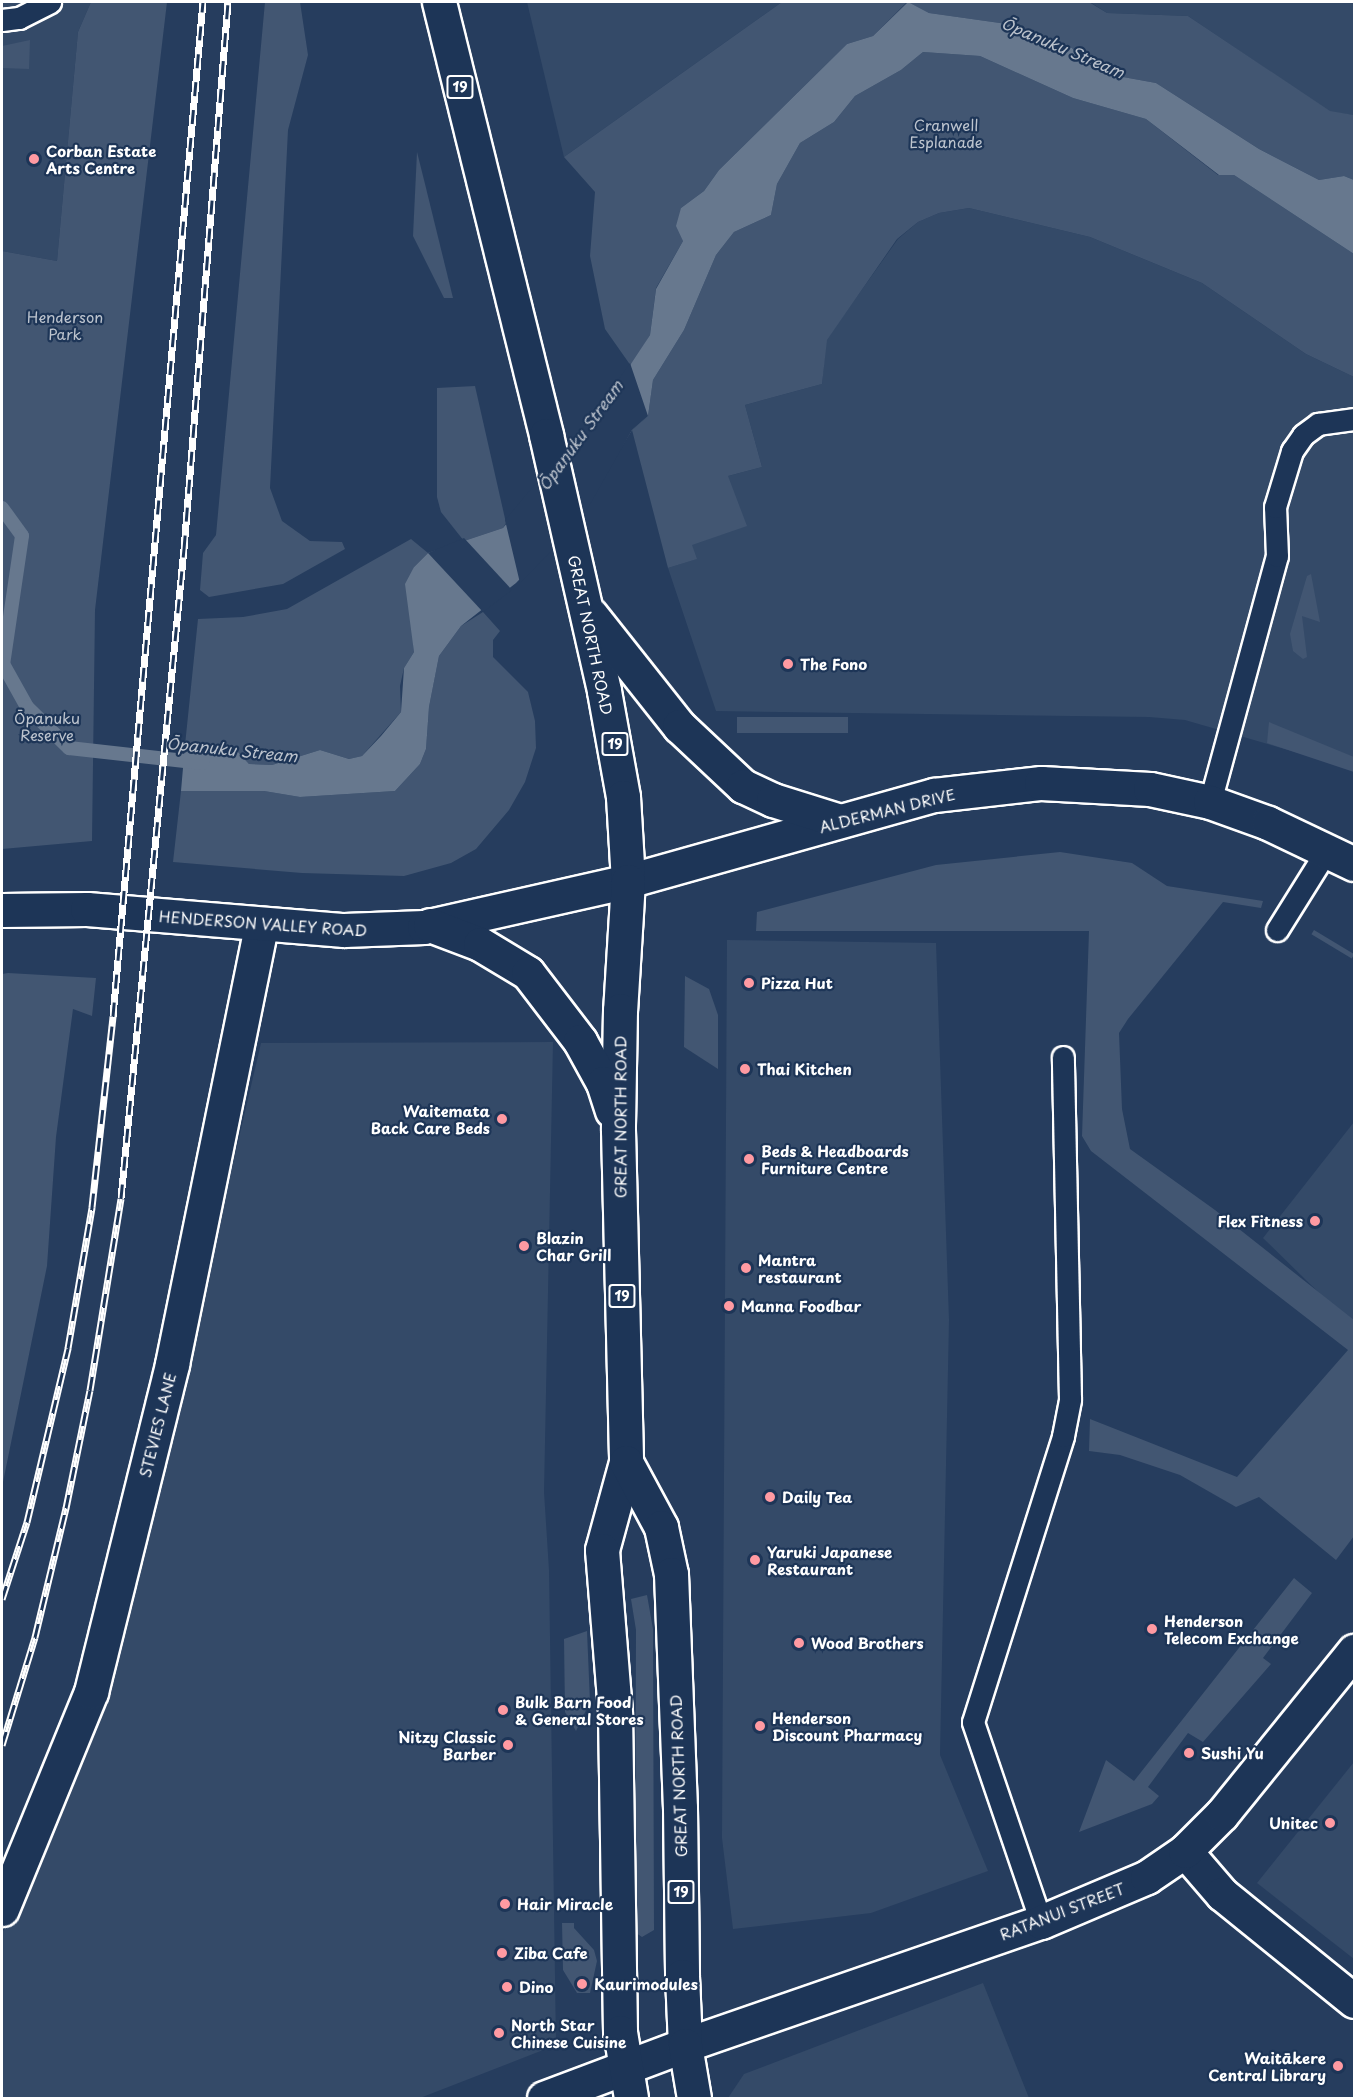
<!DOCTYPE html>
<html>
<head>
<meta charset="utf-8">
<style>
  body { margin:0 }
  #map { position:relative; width:1356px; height:2100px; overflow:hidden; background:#263d5e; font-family:"Playpen Sans",sans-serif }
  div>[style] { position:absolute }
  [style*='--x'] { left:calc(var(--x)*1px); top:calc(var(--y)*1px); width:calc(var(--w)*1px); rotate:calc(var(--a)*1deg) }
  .built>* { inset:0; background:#344a68 }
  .green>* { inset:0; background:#425672; transform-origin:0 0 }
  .water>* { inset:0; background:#67788e }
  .pier>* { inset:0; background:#263d5e }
  .stream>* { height:14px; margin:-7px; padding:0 7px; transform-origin:7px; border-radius:7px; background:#67788e }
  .roads { filter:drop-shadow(2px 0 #fff) drop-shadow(-2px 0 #fff) drop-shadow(0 2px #fff) drop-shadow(0 -2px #fff) }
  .lane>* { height:21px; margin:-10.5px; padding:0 10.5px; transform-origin:10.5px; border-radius:10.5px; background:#1d3557 }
  .street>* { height:33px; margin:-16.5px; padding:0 16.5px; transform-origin:16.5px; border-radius:16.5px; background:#1d3557 }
  .secondary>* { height:33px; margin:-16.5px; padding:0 16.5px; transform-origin:16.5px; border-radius:16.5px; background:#1d3557 }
  .primary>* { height:33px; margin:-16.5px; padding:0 16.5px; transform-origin:16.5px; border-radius:16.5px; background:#1d3557 }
  .rail>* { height:7px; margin-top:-3.5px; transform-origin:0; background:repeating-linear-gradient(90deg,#1d3557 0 14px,#fff 0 28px); box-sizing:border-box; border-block:2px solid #fff }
  .dots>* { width:16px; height:16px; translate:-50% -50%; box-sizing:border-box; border:3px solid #1d3557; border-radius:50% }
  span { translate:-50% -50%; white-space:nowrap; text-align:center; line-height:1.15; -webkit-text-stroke:4.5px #1d3557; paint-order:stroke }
  .shield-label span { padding:2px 4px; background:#1d3557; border:2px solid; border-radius:4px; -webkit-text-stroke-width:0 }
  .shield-label { font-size:14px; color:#fff; font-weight:700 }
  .park-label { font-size:15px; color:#bdc4ce }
  .poi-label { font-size:15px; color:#fff; font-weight:700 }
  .left { translate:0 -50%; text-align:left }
  .right { translate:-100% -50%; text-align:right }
  .street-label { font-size:15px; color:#fff }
  .water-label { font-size:16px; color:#bbc2cc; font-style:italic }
  .frame { position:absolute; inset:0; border:3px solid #fff; pointer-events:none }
</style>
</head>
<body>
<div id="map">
  <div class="built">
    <div style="clip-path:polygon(2px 2px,91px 2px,78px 32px,57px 261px,2px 251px)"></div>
    <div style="clip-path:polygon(527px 2px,782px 2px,564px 157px)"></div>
    <div style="clip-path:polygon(1090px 2px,1354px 2px,1354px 115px,1330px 112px,1188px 16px,1107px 13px)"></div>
    <div style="clip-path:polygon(969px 208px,1090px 237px,1202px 283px,1306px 354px,1354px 377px,1354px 769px,1185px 720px,1149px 717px,716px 711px,668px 568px,696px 559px,691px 545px,728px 476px,762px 467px,745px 405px,822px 384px,826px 340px,898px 239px,918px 222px,939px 213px)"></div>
    <div style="clip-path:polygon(727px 940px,936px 943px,949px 1320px,940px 1755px,988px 1871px,871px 1913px,733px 1929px,722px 1838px)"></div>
    <div style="clip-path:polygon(553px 1042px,544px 1492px,549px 1570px,556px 2045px,420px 2098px,2px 2098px,2px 1934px,111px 1689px,261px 1043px)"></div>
    <div style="clip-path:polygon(1354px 1122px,1354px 1327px,1263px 1238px)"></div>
    <div style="clip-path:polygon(1354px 1762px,1354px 1959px,1257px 1883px)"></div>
    <div style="clip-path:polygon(983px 1983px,1029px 2098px,728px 2098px,744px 2074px)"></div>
  </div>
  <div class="green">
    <div style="clip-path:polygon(91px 2px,167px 2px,95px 610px,92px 841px,2px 849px,2px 251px,57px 261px,78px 32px)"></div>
    <div style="clip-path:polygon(265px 2px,300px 2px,308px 55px,288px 130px,270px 488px,282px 521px,310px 541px,342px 542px,345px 549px,283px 584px,209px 597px,200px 590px,203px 553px,216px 535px)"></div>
    <div style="clip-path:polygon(782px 2px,1089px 2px,1107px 13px,1188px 16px,1330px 111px,1354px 115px,1354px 180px,1344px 176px,1319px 180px,1259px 149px,1156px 83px,1123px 77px,1085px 62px,1072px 48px,1007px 24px,929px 13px,907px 2px,873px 36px,847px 44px,719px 170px,704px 191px,681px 208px,683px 241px,656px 288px,650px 335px,631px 366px,605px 329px,590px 256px,595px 192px,564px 157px)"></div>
    <div style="clip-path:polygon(30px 40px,29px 69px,2px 68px,2px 46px)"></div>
    <div style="clip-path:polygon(923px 52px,980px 56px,1073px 98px,1146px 119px,1218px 175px,1234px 175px,1354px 254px,1354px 377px,1306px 354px,1202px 283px,1090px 237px,969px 208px,939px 213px,918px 222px,897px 239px,827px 340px,822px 384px,745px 405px,762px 467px,728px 476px,747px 526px,692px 545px,697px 559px,668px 568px,632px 430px,648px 416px,653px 380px,684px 330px,716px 255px,734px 232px,771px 215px,777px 184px,800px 143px,834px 122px,855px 96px,901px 70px)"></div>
    <div style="clip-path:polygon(417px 152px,425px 184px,453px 298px,444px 298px,413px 236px)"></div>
    <div style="clip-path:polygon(475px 386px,506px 523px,503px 528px,464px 541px,441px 512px,437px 497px,437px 388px)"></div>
    <div style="clip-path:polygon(411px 539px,428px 553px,414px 567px,408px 605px,412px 616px,414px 652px,404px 668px,400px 686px,401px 712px,362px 756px,349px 759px,320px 750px,272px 765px,249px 764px,238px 752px,185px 745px,198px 619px,243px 617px,287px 609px)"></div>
    <div style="clip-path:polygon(1311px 574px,1320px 622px,1302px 616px,1307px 657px,1303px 659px,1293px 651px,1290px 634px,1307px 576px)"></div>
    <div style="clip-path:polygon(483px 612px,500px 631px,493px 640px,493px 657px,528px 692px,535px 721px,536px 748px,525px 782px,509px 810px,476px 849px,451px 863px,404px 876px,302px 873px,173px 862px,181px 791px,264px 791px,300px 797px,395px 791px,420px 764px,426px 749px,429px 707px,439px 656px,461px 626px)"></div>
    <div style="left:737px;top:717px;width:111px;height:16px"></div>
    <div style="clip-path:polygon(1269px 722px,1354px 757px,1354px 772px,1267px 743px)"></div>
    <div style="clip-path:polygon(1060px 852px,1132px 863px,1167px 886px,1263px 901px,1261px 908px,1223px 902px,1128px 1019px,1119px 1033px,1122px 1109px,1130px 1149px,1215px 1210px,1354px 1320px,1354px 1536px,1336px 1560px,1259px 1497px,1236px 1507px,1180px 1475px,1120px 1455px,1089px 1451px,1090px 1419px,1237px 1477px,1348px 1350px,1091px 1151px,1082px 1136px,1089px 931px,756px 931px,757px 912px,936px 865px)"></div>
    <div style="left:1314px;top:930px;width:47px;height:5px;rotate:31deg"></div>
    <div style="clip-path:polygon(8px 973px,96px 978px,92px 1016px,73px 1009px,56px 1137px,47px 1266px,2px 1487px,2px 974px)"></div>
    <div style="clip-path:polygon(685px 976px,709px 989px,718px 1015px,718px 1069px,684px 1047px)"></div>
    <div style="clip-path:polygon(1294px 1578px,1312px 1593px,1263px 1658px,1271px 1664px,1203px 1742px,1188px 1733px,1148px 1787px,1159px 1796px,1152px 1804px,1079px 1832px,1106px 1760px,1134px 1781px)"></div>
    <div style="clip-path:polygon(647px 1595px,653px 1629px,654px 1930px,642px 1937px,636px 1933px,635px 1925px,636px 1630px,631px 1599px)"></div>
    <div style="clip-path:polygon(587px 1631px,590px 1702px,576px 1731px,565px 1712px,564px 1639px)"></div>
    <div style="clip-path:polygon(562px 1923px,574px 1923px,574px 1928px,594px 1950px,597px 1961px,590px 1993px,577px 1993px,563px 1970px)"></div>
  </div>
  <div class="water">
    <div style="clip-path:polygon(908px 2px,929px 13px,1007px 24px,1072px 48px,1085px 63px,1123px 77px,1156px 83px,1259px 149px,1319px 180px,1344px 176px,1354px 180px,1354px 254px,1234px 175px,1219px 175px,1146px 119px,1073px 98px,980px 56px,923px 52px,901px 70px,855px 96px,834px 122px,800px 143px,777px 184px,771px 215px,734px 232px,716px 255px,684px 330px,653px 380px,648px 416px,632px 430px,577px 520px,516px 583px,461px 626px,439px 656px,429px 707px,426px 749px,420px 764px,395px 791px,300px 797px,264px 791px,181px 791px,185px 745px,238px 752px,249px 764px,272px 765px,320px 750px,349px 759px,362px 756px,381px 736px,401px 712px,404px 668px,414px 652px,405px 584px,414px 567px,428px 553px,503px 528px,598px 414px,650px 335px,656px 289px,683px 241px,676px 226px,681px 208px,704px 191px,719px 170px,847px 44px,873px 36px)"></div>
  </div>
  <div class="pier">
    <div style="clip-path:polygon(630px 363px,648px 416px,632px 430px,580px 522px,520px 583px,505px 520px,596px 412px)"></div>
    <div style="clip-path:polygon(464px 538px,512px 590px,483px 612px,428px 553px)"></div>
  </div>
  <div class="stream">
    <div style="--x:2;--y:508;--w:34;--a:54"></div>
    <div style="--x:22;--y:536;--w:129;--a:98.4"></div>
    <div style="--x:3;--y:664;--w:49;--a:60.8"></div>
    <div style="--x:27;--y:707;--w:59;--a:44.3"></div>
    <div style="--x:69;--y:748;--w:134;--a:6.4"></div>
  </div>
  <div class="roads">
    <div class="lane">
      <div style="--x:2;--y:20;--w:17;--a:-7"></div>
      <div style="--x:19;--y:18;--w:35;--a:-27"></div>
      <div style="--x:1210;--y:802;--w:255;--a:-74.8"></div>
      <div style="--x:1277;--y:556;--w:49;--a:-92.3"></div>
      <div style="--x:1275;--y:507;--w:59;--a:-73.1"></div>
      <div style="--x:1292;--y:451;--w:19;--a:-55"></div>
      <div style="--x:1303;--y:435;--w:19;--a:-36"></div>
      <div style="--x:1318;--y:424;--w:36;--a:-8"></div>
      <div style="--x:1277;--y:930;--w:94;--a:-58"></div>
      <div style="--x:1041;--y:1922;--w:211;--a:-108.8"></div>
      <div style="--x:973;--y:1722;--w:300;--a:-72.5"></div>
      <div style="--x:1063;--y:1436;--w:38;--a:-79"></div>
      <div style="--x:1070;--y:1399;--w:342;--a:-91.2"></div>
    </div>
    <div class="street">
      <div style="--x:1185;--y:1851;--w:57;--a:49.3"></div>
      <div style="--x:1222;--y:1894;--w:170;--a:39"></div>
      <div style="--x:2;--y:1909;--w:235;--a:-67.7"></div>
      <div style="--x:91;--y:1692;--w:338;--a:-76.1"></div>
      <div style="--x:172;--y:1364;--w:447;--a:-78.5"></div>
    </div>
    <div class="secondary">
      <div style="--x:2;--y:910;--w:85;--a:-0.7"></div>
      <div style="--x:87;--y:909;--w:258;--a:4.7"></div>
      <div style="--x:344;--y:930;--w:80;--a:-2.1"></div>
      <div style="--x:424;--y:927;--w:209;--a:-12.7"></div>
      <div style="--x:628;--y:881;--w:318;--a:-15.7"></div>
      <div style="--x:934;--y:795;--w:108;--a:-6.4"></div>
      <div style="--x:1041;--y:783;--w:109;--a:3.2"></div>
      <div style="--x:1150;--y:789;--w:61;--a:12.2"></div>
      <div style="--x:1210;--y:802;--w:62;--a:19.9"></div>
      <div style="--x:1268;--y:823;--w:95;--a:25.5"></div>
      <div style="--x:544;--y:2098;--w:151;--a:-20.6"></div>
      <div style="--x:685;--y:2045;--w:377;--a:-19.1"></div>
      <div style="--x:1041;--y:1922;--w:115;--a:-23"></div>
      <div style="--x:1147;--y:1877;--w:46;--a:-34.4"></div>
      <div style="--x:1185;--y:1851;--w:52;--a:-45"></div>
      <div style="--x:1222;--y:1814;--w:210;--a:-51"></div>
    </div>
    <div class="primary">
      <div style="--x:439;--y:2;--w:446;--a:76.1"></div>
      <div style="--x:546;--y:435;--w:262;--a:77.2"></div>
      <div style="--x:604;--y:691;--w:108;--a:79.8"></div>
      <div style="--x:623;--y:797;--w:84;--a:86.6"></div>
      <div style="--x:628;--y:881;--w:129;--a:93.5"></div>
      <div style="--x:620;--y:1010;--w:120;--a:91"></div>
      <div style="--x:618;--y:1130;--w:332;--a:88.6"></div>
      <div style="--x:626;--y:1462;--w:91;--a:105.3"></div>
      <div style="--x:602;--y:1550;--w:164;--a:85.4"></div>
      <div style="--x:615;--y:1713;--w:319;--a:89.1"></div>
      <div style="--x:620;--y:2032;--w:67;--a:80.5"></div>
      <div style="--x:591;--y:615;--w:142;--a:51.6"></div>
      <div style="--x:679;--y:726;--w:88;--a:43.2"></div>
      <div style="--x:743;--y:786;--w:33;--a:25"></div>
      <div style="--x:773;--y:800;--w:67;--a:17.4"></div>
      <div style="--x:430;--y:925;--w:53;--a:20.8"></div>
      <div style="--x:480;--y:944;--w:56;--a:31.1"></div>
      <div style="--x:528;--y:973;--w:86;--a:52.6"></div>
      <div style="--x:580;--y:1041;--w:48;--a:61.3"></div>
      <div style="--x:603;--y:1083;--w:29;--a:72"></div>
      <div style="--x:626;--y:1462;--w:74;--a:61.7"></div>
      <div style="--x:661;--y:1527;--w:48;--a:78"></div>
      <div style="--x:671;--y:1574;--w:234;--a:87.8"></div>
      <div style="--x:680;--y:1808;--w:168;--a:89.3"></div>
      <div style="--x:682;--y:1976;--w:69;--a:87.5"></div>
      <div style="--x:685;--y:2045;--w:54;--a:80.4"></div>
    </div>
  </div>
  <div class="rail">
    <div style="--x:2;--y:1599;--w:81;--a:-72"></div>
    <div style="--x:27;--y:1522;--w:179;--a:-76.7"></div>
    <div style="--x:68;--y:1348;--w:143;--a:-80.3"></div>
    <div style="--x:92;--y:1207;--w:192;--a:-83.7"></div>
    <div style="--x:113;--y:1016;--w:1018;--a:-84.93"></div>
    <div style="--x:2;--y:1745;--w:113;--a:-73"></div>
    <div style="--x:35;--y:1637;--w:133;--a:-76.5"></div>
    <div style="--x:66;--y:1508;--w:120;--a:-78.5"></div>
    <div style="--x:90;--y:1390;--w:194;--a:-80.8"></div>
    <div style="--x:121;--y:1198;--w:652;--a:-84.46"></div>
    <div style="--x:184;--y:549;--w:549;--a:-85.4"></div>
  </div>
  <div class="dots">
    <div style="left:34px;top:159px;background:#ff9aa2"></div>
    <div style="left:788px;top:664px;background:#ff9aa2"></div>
    <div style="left:749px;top:983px;background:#ff9aa2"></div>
    <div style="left:745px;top:1069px;background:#ff9aa2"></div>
    <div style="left:502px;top:1119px;background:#ff9aa2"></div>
    <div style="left:749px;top:1159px;background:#ff9aa2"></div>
    <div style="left:1315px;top:1221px;background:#ff9aa2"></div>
    <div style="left:524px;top:1246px;background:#ff9aa2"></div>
    <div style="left:746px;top:1268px;background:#ff9aa2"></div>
    <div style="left:729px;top:1306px;background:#ff9aa2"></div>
    <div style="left:770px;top:1497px;background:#ff9aa2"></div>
    <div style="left:755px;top:1560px;background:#ff9aa2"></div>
    <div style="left:1152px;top:1629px;background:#ff9aa2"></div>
    <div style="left:799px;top:1643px;background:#ff9aa2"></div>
    <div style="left:503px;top:1710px;background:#ff9aa2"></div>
    <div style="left:760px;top:1726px;background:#ff9aa2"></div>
    <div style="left:508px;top:1745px;background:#ff9aa2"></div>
    <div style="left:1189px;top:1753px;background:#ff9aa2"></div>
    <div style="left:1330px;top:1823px;background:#ff9aa2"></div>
    <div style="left:505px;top:1904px;background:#ff9aa2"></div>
    <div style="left:502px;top:1953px;background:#ff9aa2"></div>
    <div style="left:582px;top:1984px;background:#ff9aa2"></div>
    <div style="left:507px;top:1987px;background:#ff9aa2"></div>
    <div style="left:499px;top:2033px;background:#ff9aa2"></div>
    <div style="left:1338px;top:2066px;background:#ff9aa2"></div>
  </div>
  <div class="shield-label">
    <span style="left:460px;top:87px">19</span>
    <span style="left:615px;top:744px">19</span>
    <span style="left:622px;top:1296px">19</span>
    <span style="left:681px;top:1892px">19</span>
  </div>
  <div class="park-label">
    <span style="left:946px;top:133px">Cranwell<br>Esplanade</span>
    <span style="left:65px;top:325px">Henderson<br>Park</span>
    <span style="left:47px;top:726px">Ōpanuku<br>Reserve</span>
  </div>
  <div class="poi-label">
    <span class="left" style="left:46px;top:159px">Corban Estate<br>Arts Centre</span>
    <span class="left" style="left:800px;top:664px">The Fono</span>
    <span class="left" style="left:761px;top:983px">Pizza Hut</span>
    <span class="left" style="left:757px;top:1069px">Thai Kitchen</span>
    <span class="right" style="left:490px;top:1119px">Waitemata<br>Back Care Beds</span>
    <span class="left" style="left:761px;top:1159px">Beds &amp; Headboards<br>Furniture Centre</span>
    <span class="right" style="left:1303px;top:1221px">Flex Fitness</span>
    <span class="left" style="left:536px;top:1246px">Blazin<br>Char Grill</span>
    <span class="left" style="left:758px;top:1268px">Mantra<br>restaurant</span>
    <span class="left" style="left:741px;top:1306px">Manna Foodbar</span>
    <span class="left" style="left:782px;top:1497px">Daily Tea</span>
    <span class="left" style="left:767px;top:1560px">Yaruki Japanese<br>Restaurant</span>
    <span class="left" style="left:1164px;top:1629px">Henderson<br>Telecom Exchange</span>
    <span class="left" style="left:811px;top:1643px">Wood Brothers</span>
    <span class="left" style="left:515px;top:1710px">Bulk Barn Food<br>&amp; General Stores</span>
    <span class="left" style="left:772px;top:1726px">Henderson<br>Discount Pharmacy</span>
    <span class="right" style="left:496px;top:1745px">Nitzy Classic<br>Barber</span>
    <span class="left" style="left:1201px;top:1753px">Sushi Yu</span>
    <span class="right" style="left:1318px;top:1823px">Unitec</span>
    <span class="left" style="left:517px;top:1904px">Hair Miracle</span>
    <span class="left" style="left:514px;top:1953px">Ziba Cafe</span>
    <span class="left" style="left:594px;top:1984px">Kaurimodules</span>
    <span class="left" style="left:519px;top:1987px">Dino</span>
    <span class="left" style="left:511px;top:2033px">North Star<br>Chinese Cuisine</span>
    <span class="right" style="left:1326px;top:2066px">Waitākere<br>Central Library</span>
  </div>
  <div class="street-label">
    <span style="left:591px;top:635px;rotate:78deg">GREAT NORTH ROAD</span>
    <span style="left:887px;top:810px;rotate:-14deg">ALDERMAN DRIVE</span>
    <span style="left:263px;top:923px;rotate:4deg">HENDERSON VALLEY ROAD</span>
    <span style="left:620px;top:1117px;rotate:-90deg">GREAT NORTH ROAD</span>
    <span style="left:157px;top:1425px;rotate:-76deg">STEVIES LANE</span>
    <span style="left:678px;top:1776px;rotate:-92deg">GREAT NORTH ROAD</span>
    <span style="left:1062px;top:1911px;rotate:-21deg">RATANUI STREET</span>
  </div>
  <div class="water-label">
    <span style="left:1063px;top:47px;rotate:23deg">Ōpanuku Stream</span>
    <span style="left:580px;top:435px;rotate:-54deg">Ōpanuku Stream</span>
    <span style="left:232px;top:749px;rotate:6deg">Ōpanuku Stream</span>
  </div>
  <div class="frame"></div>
</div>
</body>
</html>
